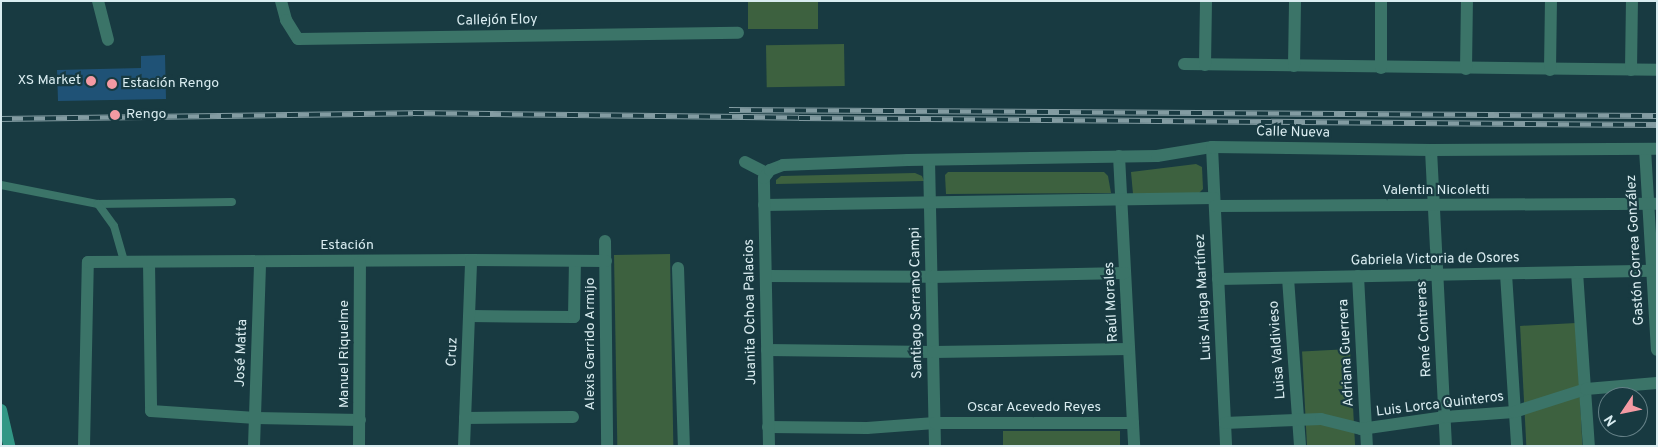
<!DOCTYPE html>
<html>
<head>
<meta charset="utf-8">
<style>
  body { margin:0 }
  #map { position:relative; width:1658px; height:447px; overflow:hidden; background:#183a41; font-family:Overpass,sans-serif }
  div>[style] { position:absolute }
  [style*='--x'] { left:calc(var(--x)*1px); top:calc(var(--y)*1px); width:calc(var(--w)*1px); rotate:calc(var(--a)*1deg) }
  .green>* { inset:0; background:#3d613f; transform-origin:0 0 }
  .building>* { inset:0; background:#1f5276 }
  .service>* { height:8px; margin:-4px; padding:0 4px; transform-origin:4px; border-radius:4px; background:#3b7468 }
  .minor>* { height:12px; margin:-6px; padding:0 6px; transform-origin:6px; border-radius:6px; background:#3b7468 }
  .secondary>* { height:12px; margin:-6px; padding:0 6px; transform-origin:6px; border-radius:6px; background:#329785 }
  .rail>* { height:5.5px; margin-top:-2.75px; transform-origin:0; background:repeating-linear-gradient(90deg,#183a41 0 11px,#839ca2 0 22px); box-sizing:border-box; border-block:1px solid #839ca2 }
  .dots>* { width:14px; height:14px; translate:-50% -50%; box-sizing:border-box; border:2px solid #183a41; border-radius:50% }
  span { translate:-50% -50%; white-space:nowrap; text-align:center; line-height:1.15; -webkit-text-stroke:4.5px #183a41; paint-order:stroke }
  .street-label { font-size:14px; color:#d9ecf0 }
  .poi-label { font-size:14px; color:#d9ecf0 }
  .right { translate:-100% -50%; text-align:right }
  .left { translate:0 -50%; text-align:left }
  .frame { position:absolute; inset:0; border:2px solid #d9ecf0; pointer-events:none }
  .north { position:absolute; left:1598px; top:387px; width:50px; height:50px; box-sizing:border-box; background:#183a41; border:1px solid #658187; border-radius:50%; rotate:236deg; font-size:14px; font-weight:700; line-height:20px; text-align:center; color:#d9ecf0 }
  .north::after { content:''; display:block; margin:auto; width:18px; height:22px; background:#f49aa3; clip-path:polygon(50% 0,100% 100%,50% 72%,0 100%) }
</style>
</head>
<body>
<div id="map">
  <div class="green">
    <div style="left:748px;top:1px;width:70px;height:28px"></div>
    <div style="left:844px;top:44px;width:42px;height:78px;rotate:89deg"></div>
    <div style="clip-path:polygon(1196px 164px,1202px 167px,1203px 189px,1199px 193px,1133px 194px,1131px 172px)"></div>
    <div style="clip-path:polygon(948px 172px,1104px 172px,1108px 176px,1111px 193px,946px 194px,945px 175px)"></div>
    <div style="clip-path:polygon(915px 173px,922px 176px,924px 181px,776px 184px,776px 180px,781px 176px)"></div>
    <div style="left:670px;top:254px;width:192px;height:56px;rotate:89deg"></div>
    <div style="left:1576px;top:323px;width:123px;height:56px;rotate:87deg"></div>
    <div style="left:1350px;top:349px;width:97px;height:48px;rotate:87deg"></div>
    <div style="left:1120px;top:431px;width:15px;height:117px;rotate:90deg"></div>
  </div>
  <div class="building">
    <div style="clip-path:polygon(165px 55px,166px 99px,58px 101px,57px 70px,141px 68px,141px 56px)"></div>
  </div>
  <div class="service">
    <div style="--x:1;--y:185;--w:99;--a:11.1"></div>
    <div style="--x:98;--y:204;--w:134;--a:-0.9"></div>
    <div style="--x:98;--y:204;--w:27;--a:54"></div>
    <div style="--x:114;--y:226;--w:37;--a:74"></div>
  </div>
  <div class="minor">
    <div style="--x:98;--y:1;--w:40;--a:75.6"></div>
    <div style="--x:281;--y:1;--w:20;--a:75"></div>
    <div style="--x:286;--y:20;--w:22;--a:58"></div>
    <div style="--x:298;--y:39;--w:440;--a:-0.8"></div>
    <div style="--x:1184;--y:64;--w:473;--a:0.7"></div>
    <div style="--x:1205;--y:65;--w:64;--a:-89.1"></div>
    <div style="--x:1294;--y:66;--w:65;--a:-89.1"></div>
    <div style="--x:1381;--y:68;--w:67;--a:-90"></div>
    <div style="--x:1466;--y:69;--w:68;--a:-89.2"></div>
    <div style="--x:1550;--y:70;--w:69;--a:-89.2"></div>
    <div style="--x:1631;--y:70;--w:69;--a:-89.2"></div>
    <div style="--x:1212;--y:147;--w:299;--a:87.3"></div>
    <div style="--x:1645;--y:149;--w:201;--a:86.6"></div>
    <div style="--x:1431;--y:150;--w:296;--a:87.1"></div>
    <div style="--x:1119;--y:156;--w:290;--a:87"></div>
    <div style="--x:929;--y:160;--w:286;--a:88.8"></div>
    <div style="--x:745;--y:162;--w:25;--a:27"></div>
    <div style="--x:764;--y:205;--w:450;--a:-0.9"></div>
    <div style="--x:1215;--y:206;--w:442;--a:-0.3"></div>
    <div style="--x:605;--y:241;--w:205;--a:89.4"></div>
    <div style="--x:149;--y:262;--w:149;--a:89.2"></div>
    <div style="--x:151;--y:411;--w:105;--a:3.8"></div>
    <div style="--x:256;--y:418;--w:104;--a:1.1"></div>
    <div style="--x:678;--y:268;--w:178;--a:88.1"></div>
    <div style="--x:1577;--y:272;--w:174;--a:86.1"></div>
    <div style="--x:1506;--y:274;--w:172;--a:86.3"></div>
    <div style="--x:766;--y:276;--w:165;--a:0.3"></div>
    <div style="--x:931;--y:277;--w:194;--a:-1.2"></div>
    <div style="--x:1358;--y:276;--w:170;--a:87"></div>
    <div style="--x:1288;--y:278;--w:168;--a:85.9"></div>
    <div style="--x:1218;--y:279;--w:434;--a:-1.1"></div>
    <div style="--x:470;--y:316;--w:104;--a:0.6"></div>
    <div style="--x:574;--y:317;--w:56;--a:-89"></div>
    <div style="--x:767;--y:350;--w:166;--a:0.7"></div>
    <div style="--x:933;--y:352;--w:196;--a:-0.9"></div>
    <div style="--x:465;--y:418;--w:108;--a:-0.5"></div>
    <div style="--x:1225;--y:423;--w:96;--a:-2.4"></div>
    <div style="--x:1321;--y:419;--w:41;--a:14"></div>
    <div style="--x:1361;--y:429;--w:85;--a:-8.1"></div>
    <div style="--x:1445;--y:417;--w:69;--a:-4.1"></div>
    <div style="--x:1514;--y:412;--w:76;--a:-17.7"></div>
    <div style="--x:1586;--y:389;--w:71;--a:-4.8"></div>
    <div style="--x:768;--y:427;--w:99;--a:0.6"></div>
    <div style="--x:867;--y:428;--w:68;--a:-4.2"></div>
    <div style="--x:935;--y:423;--w:198;--a:0"></div>
    <div style="--x:84;--y:446;--w:184;--a:-88.8"></div>
    <div style="--x:88;--y:262;--w:383;--a:-0.3"></div>
    <div style="--x:471;--y:260;--w:135;--a:0.4"></div>
    <div style="--x:254;--y:446;--w:184;--a:-88.1"></div>
    <div style="--x:359;--y:446;--w:184;--a:-89.7"></div>
    <div style="--x:464;--y:446;--w:186;--a:-87.8"></div>
    <div style="--x:769;--y:446;--w:268;--a:-91.1"></div>
    <div style="--x:764;--y:178;--w:10;--a:-53"></div>
    <div style="--x:770;--y:170;--w:14;--a:-21"></div>
    <div style="--x:783;--y:165;--w:125;--a:-2.3"></div>
    <div style="--x:908;--y:160;--w:249;--a:-0.9"></div>
    <div style="--x:1157;--y:156;--w:56;--a:-9.3"></div>
    <div style="--x:1212;--y:147;--w:219;--a:0.8"></div>
    <div style="--x:1431;--y:150;--w:226;--a:-0.3"></div>
  </div>
  <div class="secondary">
    <div style="--x:1;--y:410;--w:37;--a:77"></div>
  </div>
  <div class="rail">
    <div style="--x:729;--y:110;--w:928;--a:0.37"></div>
    <div style="--x:1;--y:119;--w:412;--a:-0.8"></div>
    <div style="--x:413;--y:113;--w:386;--a:0.7"></div>
    <div style="--x:799;--y:118;--w:858;--a:0.47"></div>
  </div>
  <div class="dots">
    <div style="left:91px;top:81px;background:#f49aa3"></div>
    <div style="left:112px;top:84px;background:#f49aa3"></div>
    <div style="left:115px;top:115px;background:#f49aa3"></div>
  </div>
  <div class="street-label">
    <span style="left:497px;top:21px;rotate:-1deg">Callejón Eloy</span>
    <span style="left:1293px;top:133px;rotate:1deg">Calle Nueva</span>
    <span style="left:1436px;top:191px">Valentin Nicoletti</span>
    <span style="left:347px;top:246px">Estación</span>
    <span style="left:1636px;top:250px;rotate:-93deg">Gastón Correa González</span>
    <span style="left:1435px;top:260px;rotate:-1deg">Gabriela Victoria de Osores</span>
    <span style="left:1204px;top:297px;rotate:-93deg">Luis Aliaga Martínez</span>
    <span style="left:1112px;top:302px;rotate:-93deg">Raúl Morales</span>
    <span style="left:917px;top:303px;rotate:-91deg">Santiago Serrano Campi</span>
    <span style="left:751px;top:312px;rotate:-91deg">Juanita Ochoa Palacios</span>
    <span style="left:1425px;top:329px;rotate:-93deg">René Contreras</span>
    <span style="left:591px;top:344px;rotate:-90deg">Alexis Garrido Armijo</span>
    <span style="left:1278px;top:350px;rotate:-94deg">Luisa Valdivieso</span>
    <span style="left:453px;top:352px;rotate:-87deg">Cruz</span>
    <span style="left:242px;top:353px;rotate:-88deg">José Matta</span>
    <span style="left:1347px;top:353px;rotate:-93deg">Adriana Guerrera</span>
    <span style="left:345px;top:354px;rotate:-90deg">Manuel Riquelme</span>
    <span style="left:1440px;top:405px;rotate:-7deg">Luis Lorca Quinteros</span>
    <span style="left:1034px;top:408px">Oscar Acevedo Reyes</span>
  </div>
  <div class="poi-label">
    <span class="right" style="left:81px;top:81px">XS Market</span>
    <span class="left" style="left:122px;top:84px">Estación Rengo</span>
    <span class="left" style="left:126px;top:115px">Rengo</span>
  </div>
  <div class="frame"></div>
  <div class="north">N</div>
</div>
</body>
</html>
